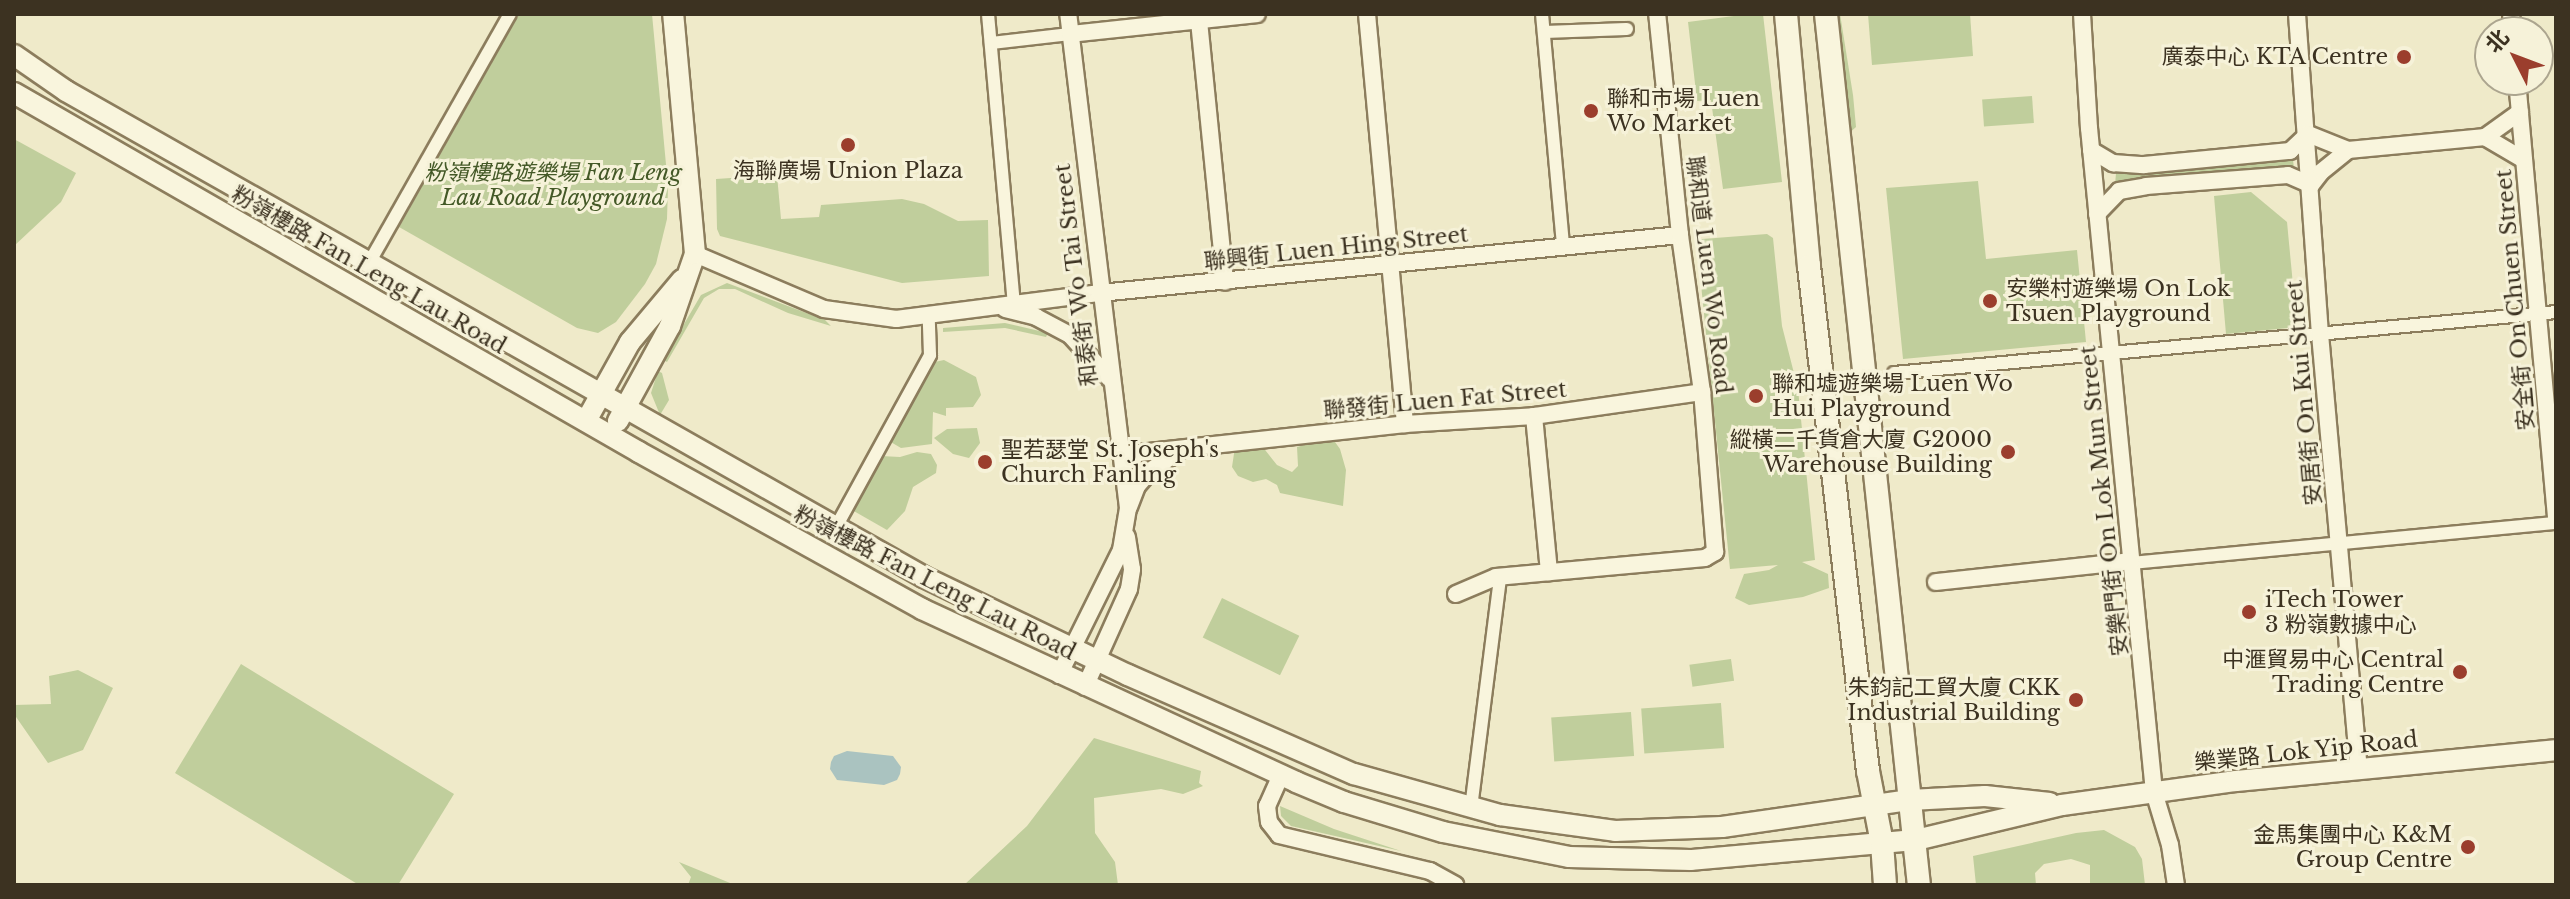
<!DOCTYPE html>
<html>
<head>
<meta charset="utf-8">
<style>
  body { margin:0 }
  #map { position:relative; width:2570px; height:899px; overflow:hidden; background:#efeac9; font-family:"Libre Baskerville","Noto Sans SC",serif }
  div>[style] { position:absolute }
  [style*='--x'] { left:calc(var(--x)*1px); top:calc(var(--y)*1px); width:calc(var(--w)*1px); rotate:calc(var(--a)*1deg) }
  .green>* { inset:0; background:#c0ce9c; transform-origin:0 0 }
  .water>* { inset:0; background:#aac3c0 }
  .roads { filter:drop-shadow(2px 0 #8c7d5d) drop-shadow(-2px 0 #8c7d5d) drop-shadow(0 2px #8c7d5d) drop-shadow(0 -2px #8c7d5d) }
  .pedestrian>* { height:12px; margin:-6px; padding:0 6px; transform-origin:6px; border-radius:6px; background:#f9f5dd }
  .minor>* { height:16px; margin:-8px; padding:0 8px; transform-origin:8px; border-radius:8px; background:#f9f5dd }
  .tertiary>* { height:20px; margin:-10px; padding:0 10px; transform-origin:10px; border-radius:10px; background:#f9f5dd }
  .secondary>* { height:22px; margin:-11px; padding:0 11px; transform-origin:11px; border-radius:11px; background:#f9f5dd }
  .dots>* { width:22px; height:22px; translate:-50% -50%; box-sizing:border-box; border:4px solid #f6f2d9; border-radius:50% }
  span { translate:-50% -50%; white-space:nowrap; text-align:center; line-height:1.15; -webkit-text-stroke:6px #f6f2d9; paint-order:stroke }
  .poi-label { font-size:22px; color:#3c3221 }
  .right { translate:-100% -50%; text-align:right }
  .left { translate:0 -50%; text-align:left }
  .park-label { font-size:22px; color:#445927; font-style:italic }
  .street-label { font-size:22px; color:#3c3221 }
  .frame { position:absolute; inset:0; border:16px solid #3c3221; pointer-events:none }
  .north { position:absolute; left:2474px; top:16px; width:80px; height:80px; box-sizing:border-box; background:#f6f2d9; border:2px solid #aca58f; border-radius:50%; rotate:312deg; font-size:22px; font-weight:700; line-height:32px; text-align:center; color:#3c3221 }
  .north::after { content:''; display:block; margin:auto; width:28px; height:36px; background:#9b3e2d; clip-path:polygon(50% 0,100% 100%,50% 72%,0 100%) }
</style>
</head>
<body>
<div id="map">
  <div class="green">
    <div style="clip-path:polygon(519px 14px,652px 14px,668px 186px,667px 219px,656px 264px,645px 284px,616px 322px,598px 333px,577px 328px,399px 227px)"></div>
    <div style="clip-path:polygon(1749px 14px,1763px 14px,1782px 182px,1723px 189px,1711px 100px,1697px 101px,1688px 22px)"></div>
    <div style="clip-path:polygon(1820px 14px,1840px 14px,1853px 95px,1856px 127px,1838px 143px)"></div>
    <div style="clip-path:polygon(1868px 14px,1970px 14px,1973px 56px,1872px 65px)"></div>
    <div style="left:2032px;top:96px;width:27px;height:50px;rotate:86deg"></div>
    <div style="clip-path:polygon(14px 139px,76px 173px,61px 202px,14px 246px)"></div>
    <div style="clip-path:polygon(2293px 160px,2294px 168px,2125px 182px,2115px 185px,2116px 173px)"></div>
    <div style="clip-path:polygon(777px 175px,781px 219px,819px 217px,821px 205px,902px 199px,924px 204px,958px 221px,988px 220px,989px 276px,902px 283px,720px 236px,717px 229px,716px 179px)"></div>
    <div style="clip-path:polygon(1978px 181px,1986px 259px,2077px 250px,2086px 342px,1903px 359px,1886px 188px)"></div>
    <div style="clip-path:polygon(2251px 192px,2287px 222px,2297px 327px,2226px 334px,2214px 196px)"></div>
    <div style="clip-path:polygon(1767px 234px,1773px 238px,1782px 326px,1798px 389px,1815px 560px,1802px 562px,1828px 574px,1829px 588px,1803px 597px,1749px 605px,1735px 598px,1744px 574px,1769px 570px,1778px 565px,1730px 569px,1697px 245px,1702px 239px)"></div>
    <div style="clip-path:polygon(727px 283px,825px 320px,831px 326px,788px 313px,735px 289px,719px 289px,704px 298px,667px 362px,663px 360px,701px 295px)"></div>
    <div style="clip-path:polygon(1005px 323px,1048px 333px,1046px 337px,1005px 328px,943px 332px,943px 328px)"></div>
    <div style="clip-path:polygon(944px 360px,976px 377px,981px 395px,973px 407px,946px 408px,946px 416px,933px 412px,932px 444px,901px 448px,889px 441px,930px 363px)"></div>
    <div style="clip-path:polygon(658px 371px,662px 373px,669px 400px,660px 415px,651px 393px)"></div>
    <div style="clip-path:polygon(977px 428px,980px 443px,969px 458px,953px 454px,934px 438px,947px 429px)"></div>
    <div style="clip-path:polygon(1315px 442px,1335px 442px,1340px 449px,1346px 470px,1343px 506px,1280px 493px,1277px 485px,1266px 479px,1253px 482px,1238px 476px,1232px 467px,1235px 447px,1262px 446px,1277px 465px,1292px 472px,1298px 466px,1297px 447px)"></div>
    <div style="clip-path:polygon(917px 452px,931px 454px,937px 465px,936px 473px,913px 487px,905px 511px,887px 530px,852px 510px,881px 456px,900px 457px)"></div>
    <div style="left:1222px;top:598px;width:86px;height:44px;rotate:26deg"></div>
    <div style="left:1731px;top:659px;width:22px;height:42px;rotate:82deg"></div>
    <div style="clip-path:polygon(241px 664px,454px 794px,398px 885px,359px 885px,175px 773px)"></div>
    <div style="clip-path:polygon(78px 670px,113px 688px,83px 750px,48px 763px,14px 714px,14px 705px,51px 704px,49px 676px)"></div>
    <div style="left:1721px;top:703px;width:45px;height:80px;rotate:86deg"></div>
    <div style="left:1631px;top:712px;width:44px;height:80px;rotate:86deg"></div>
    <div style="clip-path:polygon(1094px 738px,1201px 771px,1199px 783px,1203px 786px,1183px 794px,1161px 789px,1094px 798px,1095px 833px,1115px 862px,1118px 885px,964px 885px,1027px 826px)"></div>
    <div style="clip-path:polygon(1280px 806px,1334px 829px,1401px 851px,1291px 826px,1281px 816px)"></div>
    <div style="clip-path:polygon(2104px 830px,2135px 847px,2142px 859px,2145px 885px,2090px 885px,2090px 865px,2071px 859px,2044px 864px,2035px 873px,2036px 885px,1976px 885px,1973px 856px,2076px 833px)"></div>
    <div style="clip-path:polygon(679px 862px,735px 885px,688px 885px,691px 877px)"></div>
  </div>
  <div class="water">
    <div style="clip-path:polygon(847px 751px,893px 756px,901px 767px,900px 774px,897px 780px,884px 785px,837px 780px,830px 769px,831px 762px,834px 756px)"></div>
  </div>
  <div class="roads">
    <div class="pedestrian">
      <div style="--x:988;--y:14;--w:291;--a:84.9"></div>
      <div style="--x:1542;--y:14;--w:234;--a:84.8"></div>
      <div style="--x:1544;--y:32;--w:83;--a:-2.1"></div>
      <div style="--x:991;--y:43;--w:80;--a:-6.5"></div>
      <div style="--x:369;--y:263;--w:286;--a:-60.5"></div>
      <div style="--x:1894;--y:373;--w:665;--a:-5.26"></div>
      <div style="--x:836;--y:527;--w:196;--a:-61.3"></div>
      <div style="--x:930;--y:355;--w:38;--a:-92"></div>
      <div style="--x:2132;--y:563;--w:426;--a:-5.4"></div>
      <div style="--x:1471;--y:808;--w:233;--a:-82.8"></div>
    </div>
    <div class="minor">
      <div style="--x:1367;--y:14;--w:412;--a:84.7"></div>
      <div style="--x:2082;--y:14;--w:114;--a:86.5"></div>
      <div style="--x:2089;--y:128;--w:667;--a:84.41"></div>
      <div style="--x:2154;--y:792;--w:55;--a:73.2"></div>
      <div style="--x:2170;--y:845;--w:40;--a:81.5"></div>
      <div style="--x:2297;--y:14;--w:321;--a:85.9"></div>
      <div style="--x:2320;--y:334;--w:437;--a:84.9"></div>
      <div style="--x:2511;--y:14;--w:18;--a:84"></div>
      <div style="--x:1199;--y:21;--w:262;--a:84.3"></div>
      <div style="--x:1070;--y:34;--w:188;--a:-6.1"></div>
      <div style="--x:2517;--y:80;--w:439;--a:84.9"></div>
      <div style="--x:2485;--y:137;--w:43;--a:-35.5"></div>
      <div style="--x:2091;--y:150;--w:26;--a:31"></div>
      <div style="--x:2113;--y:163;--w:31;--a:4"></div>
      <div style="--x:2144;--y:165;--w:147;--a:-5.5"></div>
      <div style="--x:2290;--y:151;--w:25;--a:-43"></div>
      <div style="--x:2308;--y:134;--w:43;--a:21.8"></div>
      <div style="--x:2097;--y:214;--w:32;--a:-46"></div>
      <div style="--x:2119;--y:191;--w:27;--a:-10"></div>
      <div style="--x:2146;--y:186;--w:142;--a:-4.4"></div>
      <div style="--x:2288;--y:175;--w:25;--a:23"></div>
      <div style="--x:2311;--y:185;--w:16;--a:-52"></div>
      <div style="--x:2321;--y:172;--w:35;--a:-39"></div>
      <div style="--x:2348;--y:150;--w:138;--a:-5.4"></div>
      <div style="--x:2485;--y:137;--w:45;--a:30.5"></div>
      <div style="--x:695;--y:254;--w:140;--a:23.1"></div>
      <div style="--x:824;--y:309;--w:73;--a:7.9"></div>
      <div style="--x:896;--y:319;--w:206;--a:-7.3"></div>
      <div style="--x:1100;--y:293;--w:583;--a:-5.71"></div>
      <div style="--x:1005;--y:309;--w:32;--a:14"></div>
      <div style="--x:1036;--y:317;--w:40;--a:28"></div>
      <div style="--x:1071;--y:336;--w:57;--a:47.9"></div>
      <div style="--x:1534;--y:416;--w:157;--a:84.5"></div>
      <div style="--x:1121;--y:455;--w:286;--a:-6.2"></div>
      <div style="--x:1405;--y:424;--w:129;--a:-3.5"></div>
      <div style="--x:1534;--y:416;--w:170;--a:-8.1"></div>
      <div style="--x:1129;--y:507;--w:22;--a:-69"></div>
      <div style="--x:1137;--y:486;--w:20;--a:-49"></div>
      <div style="--x:1150;--y:471;--w:34;--a:-34"></div>
      <div style="--x:1936;--y:582;--w:196;--a:-6.1"></div>
      <div style="--x:1456;--y:594;--w:43;--a:-23"></div>
      <div style="--x:1496;--y:577;--w:210;--a:-5.2"></div>
      <div style="--x:1705;--y:558;--w:12;--a:-31"></div>
      <div style="--x:1715;--y:552;--w:161;--a:-94.6"></div>
      <div style="--x:1702;--y:392;--w:159;--a:-98"></div>
      <div style="--x:1680;--y:235;--w:222;--a:-95.9"></div>
      <div style="--x:1059;--y:675;--w:140;--a:-63.6"></div>
      <div style="--x:1121;--y:550;--w:43;--a:-80.5"></div>
      <div style="--x:1128;--y:508;--w:498;--a:-96.9"></div>
      <div style="--x:1085;--y:687;--w:107;--a:-65.8"></div>
      <div style="--x:1129;--y:589;--w:20;--a:-81"></div>
      <div style="--x:1132;--y:569;--w:33;--a:-99"></div>
      <div style="--x:1281;--y:775;--w:34;--a:114"></div>
      <div style="--x:1267;--y:806;--w:16;--a:83"></div>
      <div style="--x:1269;--y:822;--w:16;--a:52"></div>
      <div style="--x:1279;--y:835;--w:155;--a:13.4"></div>
      <div style="--x:1430;--y:871;--w:29;--a:29"></div>
    </div>
    <div class="tertiary">
      <div style="--x:14;--y:55;--w:63;--a:34.7"></div>
      <div style="--x:66;--y:91;--w:986;--a:29.53"></div>
      <div style="--x:924;--y:577;--w:226;--a:25.7"></div>
      <div style="--x:1128;--y:675;--w:247;--a:23.7"></div>
      <div style="--x:1354;--y:774;--w:152;--a:15.7"></div>
      <div style="--x:1500;--y:815;--w:116;--a:7.9"></div>
      <div style="--x:1615;--y:831;--w:107;--a:-2.1"></div>
      <div style="--x:1722;--y:827;--w:190;--a:-8.2"></div>
      <div style="--x:1910;--y:800;--w:75;--a:-3.1"></div>
      <div style="--x:1985;--y:796;--w:65;--a:6.1"></div>
      <div style="--x:14;--y:93;--w:721;--a:29.87"></div>
      <div style="--x:639;--y:452;--w:324;--a:29"></div>
      <div style="--x:922;--y:609;--w:412;--a:24.8"></div>
      <div style="--x:1296;--y:782;--w:52;--a:22.6"></div>
      <div style="--x:1344;--y:802;--w:103;--a:16.9"></div>
      <div style="--x:1443;--y:832;--w:128;--a:11.2"></div>
      <div style="--x:1569;--y:857;--w:122;--a:1.4"></div>
      <div style="--x:1691;--y:860;--w:226;--a:-5.1"></div>
      <div style="--x:1916;--y:840;--w:150;--a:-13.5"></div>
      <div style="--x:2062;--y:805;--w:176;--a:-7.9"></div>
      <div style="--x:2236;--y:781;--w:321;--a:-5.5"></div>
      <div style="--x:586;--y:421;--w:90;--a:-60.9"></div>
      <div style="--x:630;--y:342;--w:81;--a:-50"></div>
      <div style="--x:618;--y:421;--w:108;--a:-61.3"></div>
      <div style="--x:670;--y:326;--w:76;--a:-70.9"></div>
      <div style="--x:695;--y:254;--w:241;--a:-95.2"></div>
    </div>
    <div class="secondary">
      <div style="--x:1786;--y:14;--w:253;--a:84.8"></div>
      <div style="--x:1809;--y:266;--w:508;--a:83.34"></div>
      <div style="--x:1868;--y:771;--w:73;--a:79"></div>
      <div style="--x:1882;--y:843;--w:42;--a:85.9"></div>
      <div style="--x:1826;--y:14;--w:876;--a:83.91"></div>
    </div>
  </div>
  <div class="dots">
    <div style="left:2404px;top:57px;background:#9b3e2d"></div>
    <div style="left:1591px;top:111px;background:#9b3e2d"></div>
    <div style="left:848px;top:145px;background:#9b3e2d"></div>
    <div style="left:1990px;top:301px;background:#9b3e2d"></div>
    <div style="left:1756px;top:396px;background:#9b3e2d"></div>
    <div style="left:2008px;top:452px;background:#9b3e2d"></div>
    <div style="left:985px;top:462px;background:#9b3e2d"></div>
    <div style="left:2249px;top:612px;background:#9b3e2d"></div>
    <div style="left:2460px;top:672px;background:#9b3e2d"></div>
    <div style="left:2076px;top:700px;background:#9b3e2d"></div>
    <div style="left:2468px;top:847px;background:#9b3e2d"></div>
  </div>
  <div class="poi-label">
    <span class="right" style="left:2388px;top:57px">廣泰中心 KTA Centre</span>
    <span class="left" style="left:1607px;top:111px">聯和市場 Luen<br>Wo Market</span>
    <span style="left:848px;top:171px">海聯廣場 Union Plaza</span>
    <span class="left" style="left:2006px;top:301px">安樂村遊樂場 On Lok<br>Tsuen Playground</span>
    <span class="left" style="left:1772px;top:396px">聯和墟遊樂場 Luen Wo<br>Hui Playground</span>
    <span class="right" style="left:1992px;top:452px">縱橫二千貨倉大廈 G2000<br>Warehouse Building</span>
    <span class="left" style="left:1001px;top:462px">聖若瑟堂 St. Joseph's<br>Church Fanling</span>
    <span class="left" style="left:2265px;top:612px">iTech Tower<br>3 粉嶺數據中心</span>
    <span class="right" style="left:2444px;top:672px">中滙貿易中心 Central<br>Trading Centre</span>
    <span class="right" style="left:2060px;top:700px">朱鈞記工貿大廈 CKK<br>Industrial Building</span>
    <span class="right" style="left:2452px;top:847px">金馬集團中心 K&amp;M<br>Group Centre</span>
  </div>
  <div class="park-label">
    <span style="left:553px;top:185px">粉嶺樓路遊樂場 Fan Leng<br>Lau Road Playground</span>
  </div>
  <div class="street-label">
    <span style="left:1336px;top:248px;rotate:-6deg">聯興街 Luen Hing Street</span>
    <span style="left:369px;top:270px;rotate:30deg">粉嶺樓路 Fan Leng Lau Road</span>
    <span style="left:1076px;top:275px;rotate:-97deg">和泰街 Wo Tai Street</span>
    <span style="left:1709px;top:275px;rotate:83deg">聯和道 Luen Wo Road</span>
    <span style="left:2515px;top:300px;rotate:-95deg">安全街 On Chuen Street</span>
    <span style="left:2304px;top:393px;rotate:-95deg">安居街 On Kui Street</span>
    <span style="left:1445px;top:400px;rotate:-5deg">聯發街 Luen Fat Street</span>
    <span style="left:2104px;top:501px;rotate:-96deg">安樂門街 On Lok Mun Street</span>
    <span style="left:935px;top:583px;rotate:27deg">粉嶺樓路 Fan Leng Lau Road</span>
    <span style="left:2306px;top:751px;rotate:-6deg">樂業路 Lok Yip Road</span>
  </div>
  <div class="frame"></div>
  <div class="north">北</div>
</div>
</body>
</html>
